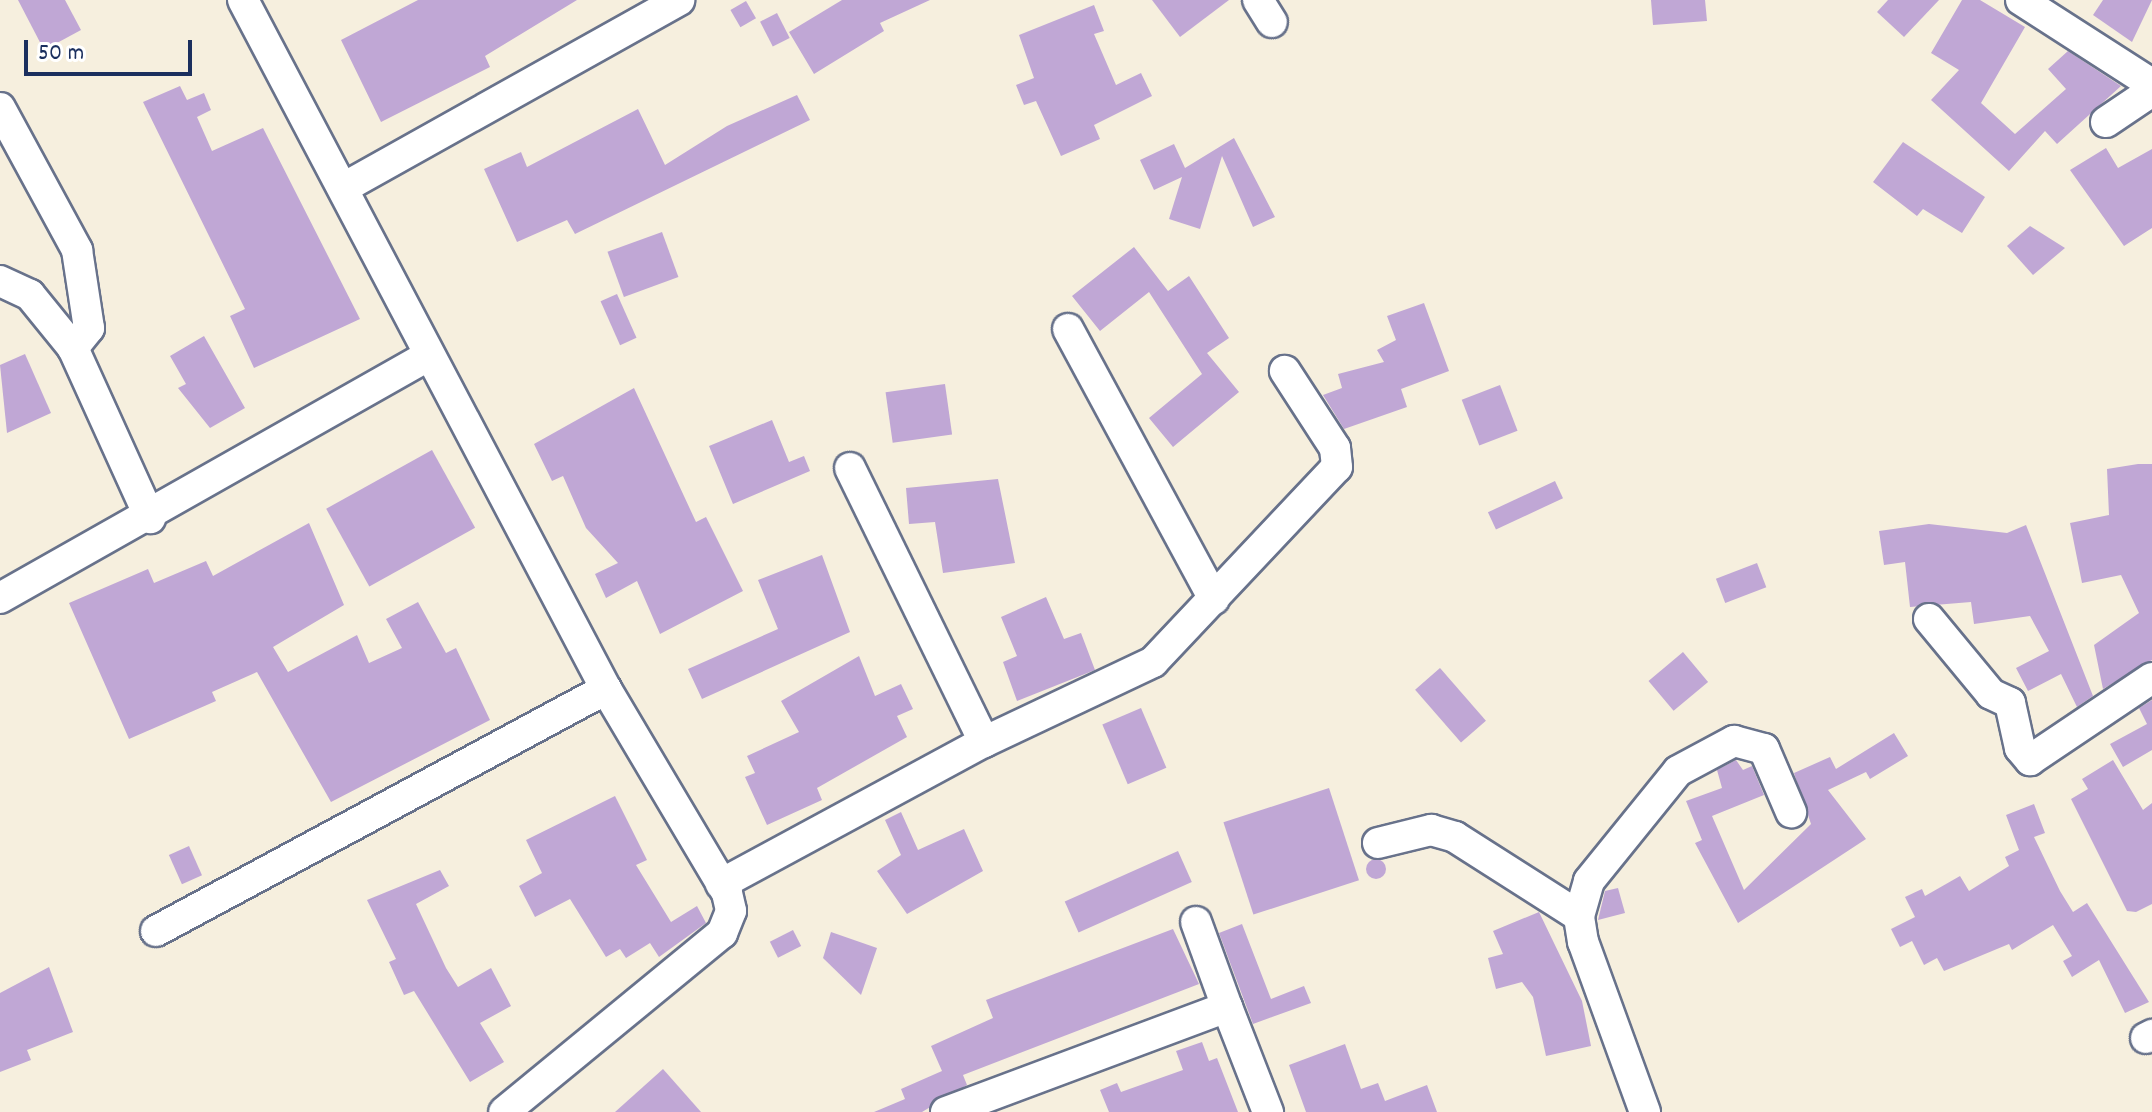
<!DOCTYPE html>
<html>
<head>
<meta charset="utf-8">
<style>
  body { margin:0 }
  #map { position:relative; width:2152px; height:1112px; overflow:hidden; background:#f6efde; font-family:Dekko,sans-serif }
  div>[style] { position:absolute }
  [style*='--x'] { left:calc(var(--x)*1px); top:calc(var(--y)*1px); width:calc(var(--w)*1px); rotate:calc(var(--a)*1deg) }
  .building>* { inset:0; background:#c0a7d5; transform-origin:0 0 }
  .round { border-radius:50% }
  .roads { filter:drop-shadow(2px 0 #68728b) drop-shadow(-2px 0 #68728b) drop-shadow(0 2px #68728b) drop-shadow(0 -2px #68728b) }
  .minor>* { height:30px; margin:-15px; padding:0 15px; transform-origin:15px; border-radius:15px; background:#fff }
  span { translate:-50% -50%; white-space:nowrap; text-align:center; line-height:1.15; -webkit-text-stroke:7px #fff; paint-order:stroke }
  .scale { position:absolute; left:24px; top:40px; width:168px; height:36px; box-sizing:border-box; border:4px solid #1b2f5e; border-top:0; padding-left:10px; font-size:24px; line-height:28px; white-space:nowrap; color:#1b2f5e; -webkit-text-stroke:6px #fff; paint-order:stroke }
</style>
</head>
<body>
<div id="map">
  <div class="building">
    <div style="clip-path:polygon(18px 0,65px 0,81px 30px,44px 50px)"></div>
    <div style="clip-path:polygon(418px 0,577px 0,485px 56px,490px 67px,381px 122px,341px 40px)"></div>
    <div style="clip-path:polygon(842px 0,930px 0,880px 23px,884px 31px,814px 74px,789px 32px)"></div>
    <div style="clip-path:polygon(1152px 0,1229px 0,1180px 37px)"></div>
    <div style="clip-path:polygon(1651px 0,1705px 0,1707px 21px,1653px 25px)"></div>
    <div style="clip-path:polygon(1888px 0,1939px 0,1904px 37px,1877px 12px)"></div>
    <div style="clip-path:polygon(1962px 0,1980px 0,2025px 27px,1981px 103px,2015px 134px,2066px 89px,2048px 69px,2068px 51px,2121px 86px,2057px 144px,2045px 131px,2009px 171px,1931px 100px,1959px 70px,1931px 53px)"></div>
    <div style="clip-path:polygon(2103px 0,2152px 0,2132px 42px,2093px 15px)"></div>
    <div style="left:746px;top:1px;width:20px;height:18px;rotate:60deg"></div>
    <div style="clip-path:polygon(1094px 5px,1104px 31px,1094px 34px,1116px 85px,1141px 73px,1152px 96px,1094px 125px,1100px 139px,1061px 156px,1036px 101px,1024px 105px,1016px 85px,1034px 78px,1019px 35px)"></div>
    <div style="left:777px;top:13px;width:28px;height:19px;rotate:63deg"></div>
    <div style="clip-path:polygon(180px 86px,187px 100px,204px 93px,211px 110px,197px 117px,212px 151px,263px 128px,360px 319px,254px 368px,230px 316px,245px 309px,143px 102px)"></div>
    <div style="clip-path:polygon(797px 95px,810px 120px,575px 234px,567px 220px,517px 242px,484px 169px,521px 152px,527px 167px,638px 109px,665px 165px,727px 126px)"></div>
    <div style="clip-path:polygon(1234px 138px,1275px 217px,1253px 227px,1222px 156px,1200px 229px,1169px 219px,1182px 177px,1154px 190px,1140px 160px,1174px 144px,1185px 168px)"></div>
    <div style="clip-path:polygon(1903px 142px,1985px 197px,1962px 233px,1923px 209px,1917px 216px,1873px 182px)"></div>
    <div style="clip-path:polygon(2106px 148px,2118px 168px,2152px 149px,2152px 228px,2124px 246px,2070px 170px)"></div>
    <div style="clip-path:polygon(2030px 226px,2065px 248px,2033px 275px,2007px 246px)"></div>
    <div style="left:662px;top:232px;width:48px;height:58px;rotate:70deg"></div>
    <div style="clip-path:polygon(1134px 247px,1168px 291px,1189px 276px,1229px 338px,1207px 353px,1239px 392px,1173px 447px,1149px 418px,1202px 374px,1149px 292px,1100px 331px,1072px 296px)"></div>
    <div style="left:617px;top:294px;width:48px;height:18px;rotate:66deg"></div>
    <div style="clip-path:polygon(1424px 303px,1449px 371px,1401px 389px,1407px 407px,1344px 429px,1323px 395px,1342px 388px,1338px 374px,1384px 362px,1377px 350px,1396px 340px,1387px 316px)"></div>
    <div style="clip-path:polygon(204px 336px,245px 408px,210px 428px,178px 388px,186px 384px,170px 356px)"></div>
    <div style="clip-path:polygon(25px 354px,51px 413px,7px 433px,0 365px)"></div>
    <div style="left:945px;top:384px;width:51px;height:60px;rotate:82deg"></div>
    <div style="left:1500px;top:385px;width:49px;height:41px;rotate:69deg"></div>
    <div style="clip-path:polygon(634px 388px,696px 522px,706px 517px,743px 591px,660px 634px,637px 581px,606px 598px,595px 574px,618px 563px,586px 528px,563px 476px,552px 481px,534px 444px)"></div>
    <div style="clip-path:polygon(772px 420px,789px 462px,804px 456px,810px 471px,733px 504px,709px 446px)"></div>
    <div style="left:432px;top:450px;width:89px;height:121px;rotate:61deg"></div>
    <div style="clip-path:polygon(2138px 464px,2152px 464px,2152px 660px,2103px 689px,2094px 645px,2139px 613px,2121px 575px,2082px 583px,2070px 523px,2109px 515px,2107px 469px)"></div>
    <div style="clip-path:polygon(998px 479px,1015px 563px,943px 573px,935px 522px,909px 524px,906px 488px)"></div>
    <div style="left:1555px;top:481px;width:19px;height:74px;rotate:65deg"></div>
    <div style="clip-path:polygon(309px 523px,344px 605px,273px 647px,288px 672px,357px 635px,369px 663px,402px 648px,386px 619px,418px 602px,446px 653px,456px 648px,490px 720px,331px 802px,257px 672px,212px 692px,216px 701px,129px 739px,69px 603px,148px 569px,154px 583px,206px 561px,213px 576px)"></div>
    <div style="clip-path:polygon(1929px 524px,2007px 533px,2026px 525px,2093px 696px,2077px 707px,2061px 674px,2028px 691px,2016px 668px,2049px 651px,2030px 616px,1974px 624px,1971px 602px,1910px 607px,1905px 562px,1884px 565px,1879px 531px)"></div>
    <div style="clip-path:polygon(822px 555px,850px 632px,702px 699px,688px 669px,778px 629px,758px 580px)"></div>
    <div style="left:1757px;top:563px;width:26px;height:44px;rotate:69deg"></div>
    <div style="clip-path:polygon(1046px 597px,1064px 639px,1081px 633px,1095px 670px,1017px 701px,1003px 662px,1017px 656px,1001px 617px)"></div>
    <div style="left:1683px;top:652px;width:39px;height:45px;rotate:50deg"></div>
    <div style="clip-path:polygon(859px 656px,875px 696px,901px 684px,913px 709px,897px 716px,907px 737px,817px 788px,822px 800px,767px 825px,745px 777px,755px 773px,747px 756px,799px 732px,781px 701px)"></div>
    <div style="left:1440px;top:668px;width:70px;height:33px;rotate:49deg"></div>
    <div style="clip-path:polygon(2152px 700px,2152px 750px,2123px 767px,2110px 744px,2147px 724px,2139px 708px)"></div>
    <div style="left:1141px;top:708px;width:65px;height:42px;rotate:67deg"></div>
    <div style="clip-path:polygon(1894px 733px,1908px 756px,1870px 779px,1866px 772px,1828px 790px,1866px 839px,1738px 923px,1695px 843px,1702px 840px,1686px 801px,1722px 788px,1717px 770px,1736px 760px,1743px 770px,1752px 766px,1764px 795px,1712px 816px,1744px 890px,1811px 824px,1794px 773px,1830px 757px,1836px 769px)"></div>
    <div style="clip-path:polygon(2113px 760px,2143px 810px,2152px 803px,2152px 904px,2136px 912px,2127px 911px,2071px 799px,2088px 789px,2082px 779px)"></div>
    <div style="left:1329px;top:788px;width:97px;height:111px;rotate:72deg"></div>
    <div style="clip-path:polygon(615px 796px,647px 860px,636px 865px,671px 922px,697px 906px,706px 923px,659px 957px,650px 943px,626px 958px,620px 949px,606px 957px,570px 899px,535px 917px,519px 886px,542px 873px,526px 840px)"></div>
    <div style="clip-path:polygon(2034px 804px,2045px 833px,2034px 837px,2060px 891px,2073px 912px,2087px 903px,2149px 1002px,2125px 1013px,2099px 960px,2072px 977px,2063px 961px,2072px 956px,2053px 925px,2012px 950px,2009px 944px,1944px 971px,1937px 958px,1924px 965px,1912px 941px,1900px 947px,1891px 929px,1915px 917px,1905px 897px,1922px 889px,1925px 896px,1960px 876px,1969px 891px,2009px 866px,2005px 857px,2019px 850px,2006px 815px)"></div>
    <div style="clip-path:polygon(901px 812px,918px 850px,964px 829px,983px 871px,907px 914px,877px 871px,901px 855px,885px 820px)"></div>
    <div style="left:189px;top:846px;width:32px;height:22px;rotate:66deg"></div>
    <div style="left:1178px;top:851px;width:34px;height:124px;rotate:66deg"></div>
    <div class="round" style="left:1366px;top:859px;width:20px;height:20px"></div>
    <div style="clip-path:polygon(440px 870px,449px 886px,416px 904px,446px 968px,458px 987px,491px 968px,511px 1006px,480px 1023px,504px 1062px,470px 1082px,414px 991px,404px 995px,389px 962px,396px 959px,367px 900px)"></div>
    <div style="clip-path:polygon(1618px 888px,1625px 913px,1598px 920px,1605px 891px)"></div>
    <div style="clip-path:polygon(1539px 912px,1582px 1001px,1591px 1046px,1546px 1056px,1533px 997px,1522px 982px,1496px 989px,1488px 958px,1503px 954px,1493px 931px)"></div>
    <div style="clip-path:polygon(1242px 924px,1271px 999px,1304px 986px,1311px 1003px,1253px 1024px,1219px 933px)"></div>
    <div style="clip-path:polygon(1173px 929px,1199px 984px,963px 1075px,967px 1085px,922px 1112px,874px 1112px,905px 1099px,901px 1089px,942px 1071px,931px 1046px,993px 1018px,986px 1000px)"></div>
    <div style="left:793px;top:930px;width:18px;height:26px;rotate:63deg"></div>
    <div style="clip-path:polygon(831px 932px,877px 948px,861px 995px,823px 958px)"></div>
    <div style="clip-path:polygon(49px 967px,73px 1032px,27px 1050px,31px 1060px,0 1072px,0 993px)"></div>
    <div style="clip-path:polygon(1202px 1042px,1209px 1061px,1217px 1058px,1238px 1112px,1109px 1112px,1100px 1090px,1117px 1083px,1121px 1092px,1183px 1070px,1176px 1051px)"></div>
    <div style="clip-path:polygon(1345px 1044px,1361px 1089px,1378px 1083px,1385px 1101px,1427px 1085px,1437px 1112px,1306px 1112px,1289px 1065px)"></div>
    <div style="clip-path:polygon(663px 1069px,701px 1112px,615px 1112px)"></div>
  </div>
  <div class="roads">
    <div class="minor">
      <div style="--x:243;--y:0;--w:779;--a:62.22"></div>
      <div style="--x:606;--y:689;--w:237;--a:59.3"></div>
      <div style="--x:727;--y:893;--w:18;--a:77"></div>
      <div style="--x:731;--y:911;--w:24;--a:112"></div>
      <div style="--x:722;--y:933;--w:282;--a:140.6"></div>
      <div style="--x:1258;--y:0;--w:26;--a:58"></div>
      <div style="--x:2021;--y:0;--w:156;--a:32.7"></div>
      <div style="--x:0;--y:108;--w:162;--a:61.5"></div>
      <div style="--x:77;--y:250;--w:79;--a:81.3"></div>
      <div style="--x:89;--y:328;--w:26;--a:129"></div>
      <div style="--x:2106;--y:122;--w:55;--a:-34"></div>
      <div style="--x:345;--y:187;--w:383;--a:-29.2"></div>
      <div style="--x:0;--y:281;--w:33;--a:25"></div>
      <div style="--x:30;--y:295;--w:68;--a:50.9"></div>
      <div style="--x:73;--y:348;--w:187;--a:65.6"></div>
      <div style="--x:1068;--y:329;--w:307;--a:61.6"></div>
      <div style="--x:850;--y:468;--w:305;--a:63.9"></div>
      <div style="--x:0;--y:598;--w:493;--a:-29.5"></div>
      <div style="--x:1929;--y:619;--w:97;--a:50.4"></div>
      <div style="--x:1991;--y:694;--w:21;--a:25"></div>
      <div style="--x:2010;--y:703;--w:46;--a:77.5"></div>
      <div style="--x:2020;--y:748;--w:16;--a:50"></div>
      <div style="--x:2030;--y:760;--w:147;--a:-33.9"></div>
      <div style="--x:1378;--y:843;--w:55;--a:-13.8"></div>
      <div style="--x:1431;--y:830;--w:25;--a:16"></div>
      <div style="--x:1455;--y:837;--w:147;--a:32.5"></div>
      <div style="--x:721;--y:884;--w:299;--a:-28.4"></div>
      <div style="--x:984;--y:742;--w:187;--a:-25.3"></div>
      <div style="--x:1153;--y:662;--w:268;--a:-46.7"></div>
      <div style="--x:1337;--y:467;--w:19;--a:-96"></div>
      <div style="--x:1335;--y:448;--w:92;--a:-123"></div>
      <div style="--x:1196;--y:922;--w:90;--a:70"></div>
      <div style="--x:156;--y:931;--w:511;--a:-28.27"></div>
      <div style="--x:2146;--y:1038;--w:7;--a:-27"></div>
      <div style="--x:946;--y:1112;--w:300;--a:-20.5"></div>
      <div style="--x:1227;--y:1007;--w:113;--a:68.7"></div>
      <div style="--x:1645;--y:1112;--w:181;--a:-110"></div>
      <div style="--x:1583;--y:942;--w:26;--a:-99"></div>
      <div style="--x:1579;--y:916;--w:36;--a:-74"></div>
      <div style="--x:1589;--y:881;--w:141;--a:-51"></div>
      <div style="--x:1678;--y:771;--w:64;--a:-28.2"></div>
      <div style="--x:1734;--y:741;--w:31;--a:15"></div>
      <div style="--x:1764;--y:749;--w:69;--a:66.8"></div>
    </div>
  </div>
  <div class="scale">50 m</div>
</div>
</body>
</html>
